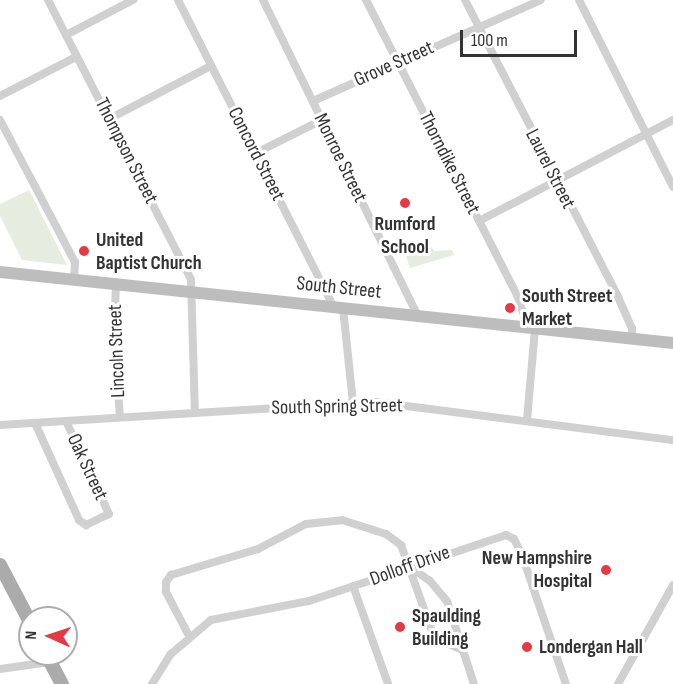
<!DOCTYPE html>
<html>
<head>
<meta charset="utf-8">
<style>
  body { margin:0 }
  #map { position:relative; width:673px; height:684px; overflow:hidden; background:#fff; font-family:"Sofia Sans Condensed",sans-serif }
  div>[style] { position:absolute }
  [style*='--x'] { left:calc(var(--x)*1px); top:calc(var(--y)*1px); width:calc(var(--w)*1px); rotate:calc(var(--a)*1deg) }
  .green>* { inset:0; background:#e6ecdf }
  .street>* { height:8px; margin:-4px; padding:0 4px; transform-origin:4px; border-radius:4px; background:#d0d0d0 }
  .secondary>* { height:12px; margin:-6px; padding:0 6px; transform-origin:6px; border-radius:6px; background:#bdbdbd }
  .primary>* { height:14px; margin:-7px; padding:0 7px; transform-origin:7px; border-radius:7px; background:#ababab }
  .dots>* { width:16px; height:16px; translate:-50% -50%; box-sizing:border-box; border:3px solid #fff; border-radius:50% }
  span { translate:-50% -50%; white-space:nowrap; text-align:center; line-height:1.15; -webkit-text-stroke:6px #fff; paint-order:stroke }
  .street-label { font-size:20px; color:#333 }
  .poi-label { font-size:20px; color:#333; font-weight:700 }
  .left { translate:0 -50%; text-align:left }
  .right { translate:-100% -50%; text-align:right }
  .north { position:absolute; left:18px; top:606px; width:60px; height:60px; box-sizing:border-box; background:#fff; border:2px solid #adadad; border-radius:50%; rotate:273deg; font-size:16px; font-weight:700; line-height:24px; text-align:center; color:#333 }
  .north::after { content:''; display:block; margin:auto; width:21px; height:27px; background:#e63946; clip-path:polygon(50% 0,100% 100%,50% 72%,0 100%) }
  .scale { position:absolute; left:460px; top:30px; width:117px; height:27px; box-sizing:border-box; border:3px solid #333; border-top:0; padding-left:8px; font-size:18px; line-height:21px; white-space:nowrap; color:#333; -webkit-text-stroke:4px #fff; paint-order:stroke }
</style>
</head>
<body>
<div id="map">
  <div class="green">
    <div style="clip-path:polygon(29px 190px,67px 265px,22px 260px,0 216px,0 204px)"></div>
    <div style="clip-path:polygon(428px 241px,434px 251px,452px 250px,454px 255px,410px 268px,404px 250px)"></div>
  </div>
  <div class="street">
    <div style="--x:48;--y:0;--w:314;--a:62.9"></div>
    <div style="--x:191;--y:280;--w:133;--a:88.3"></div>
    <div style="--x:178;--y:0;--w:344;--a:63.1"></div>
    <div style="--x:263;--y:0;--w:352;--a:63.9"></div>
    <div style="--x:366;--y:0;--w:334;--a:62.9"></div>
    <div style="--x:518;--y:297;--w:33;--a:72"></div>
    <div style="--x:465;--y:0;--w:334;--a:62.7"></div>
    <div style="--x:618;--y:297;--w:34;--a:66"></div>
    <div style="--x:632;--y:328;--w:11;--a:90"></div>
    <div style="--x:579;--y:0;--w:209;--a:63.3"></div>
    <div style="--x:66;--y:35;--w:76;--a:-27.6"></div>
    <div style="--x:0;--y:96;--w:85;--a:-27.2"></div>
    <div style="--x:313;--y:101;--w:249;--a:-23.9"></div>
    <div style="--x:109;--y:119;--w:115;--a:-27.5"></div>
    <div style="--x:0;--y:120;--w:161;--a:62.2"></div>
    <div style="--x:75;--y:262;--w:17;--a:93"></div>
    <div style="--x:256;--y:153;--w:74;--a:-26.6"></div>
    <div style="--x:479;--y:221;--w:219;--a:-27.5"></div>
    <div style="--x:116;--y:284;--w:50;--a:92.3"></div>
    <div style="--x:114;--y:334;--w:83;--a:85.9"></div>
    <div style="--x:343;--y:308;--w:96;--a:84"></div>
    <div style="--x:527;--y:420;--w:92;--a:-85"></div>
    <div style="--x:35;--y:423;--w:107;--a:65.6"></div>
    <div style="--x:79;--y:520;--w:9;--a:36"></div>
    <div style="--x:86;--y:525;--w:25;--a:-26"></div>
    <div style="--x:109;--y:514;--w:102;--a:-114.8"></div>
    <div style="--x:0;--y:425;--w:376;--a:-3.5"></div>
    <div style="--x:375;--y:402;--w:300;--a:7.3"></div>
    <div style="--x:410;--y:567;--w:24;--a:35"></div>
    <div style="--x:430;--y:581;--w:26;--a:50"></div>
    <div style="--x:447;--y:601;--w:87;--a:72"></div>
    <div style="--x:353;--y:586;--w:104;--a:70.3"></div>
    <div style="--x:189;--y:636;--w:50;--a:-117.6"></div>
    <div style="--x:166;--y:592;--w:10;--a:-90"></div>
    <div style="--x:166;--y:582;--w:9;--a:-54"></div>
    <div style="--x:171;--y:575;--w:91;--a:-16.6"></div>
    <div style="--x:258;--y:549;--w:54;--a:-27.5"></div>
    <div style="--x:306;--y:524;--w:36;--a:-6"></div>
    <div style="--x:342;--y:520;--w:46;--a:17.7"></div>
    <div style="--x:386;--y:534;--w:19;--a:36"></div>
    <div style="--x:401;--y:545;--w:91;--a:70.2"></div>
    <div style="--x:432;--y:631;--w:10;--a:53"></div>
    <div style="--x:438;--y:639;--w:27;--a:24"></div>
    <div style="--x:0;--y:669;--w:50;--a:-8"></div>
    <div style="--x:152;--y:684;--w:36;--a:-58"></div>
    <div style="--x:171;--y:654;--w:52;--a:-40.4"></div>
    <div style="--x:211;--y:620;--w:100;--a:-11"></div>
    <div style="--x:309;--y:601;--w:208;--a:-18.5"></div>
    <div style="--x:506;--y:535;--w:9;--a:27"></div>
    <div style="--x:514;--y:539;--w:18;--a:63"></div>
    <div style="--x:522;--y:555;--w:136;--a:71.2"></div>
    <div style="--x:618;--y:684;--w:113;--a:-60.9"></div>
  </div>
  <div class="secondary">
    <div style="--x:0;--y:272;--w:677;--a:6.02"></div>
  </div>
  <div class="primary">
    <div style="--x:0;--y:565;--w:64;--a:62.2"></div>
    <div style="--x:46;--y:654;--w:34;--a:62"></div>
  </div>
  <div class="dots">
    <div style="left:405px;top:203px;background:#e63946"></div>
    <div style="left:84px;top:251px;background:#e63946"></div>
    <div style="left:510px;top:308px;background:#e63946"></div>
    <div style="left:606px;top:570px;background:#e63946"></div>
    <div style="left:400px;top:627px;background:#e63946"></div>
    <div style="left:527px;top:647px;background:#e63946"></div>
  </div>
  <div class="street-label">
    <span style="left:394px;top:64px;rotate:-24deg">Grove Street</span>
    <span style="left:126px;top:151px;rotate:63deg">Thompson Street</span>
    <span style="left:256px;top:154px;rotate:63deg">Concord Street</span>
    <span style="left:340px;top:158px;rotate:64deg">Monroe Street</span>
    <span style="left:449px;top:163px;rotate:63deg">Thorndike Street</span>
    <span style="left:550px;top:169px;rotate:63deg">Laurel Street</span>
    <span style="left:339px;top:288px;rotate:6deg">South Street</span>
    <span style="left:117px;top:351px;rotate:-92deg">Lincoln Street</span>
    <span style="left:337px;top:407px;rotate:-1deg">South Spring Street</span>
    <span style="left:87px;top:467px;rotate:65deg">Oak Street</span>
    <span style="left:410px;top:566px;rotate:-20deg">Dolloff Drive</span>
  </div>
  <div class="poi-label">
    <span style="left:405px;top:236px">Rumford<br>School</span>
    <span class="left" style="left:96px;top:252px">United<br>Baptist Church</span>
    <span class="left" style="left:522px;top:308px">South Street<br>Market</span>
    <span class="right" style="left:592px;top:570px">New Hampshire<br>Hospital</span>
    <span class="left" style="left:412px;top:628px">Spaulding<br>Building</span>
    <span class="left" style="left:539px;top:647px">Londergan Hall</span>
  </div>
  <div class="north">N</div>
  <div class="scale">100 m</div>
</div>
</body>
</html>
